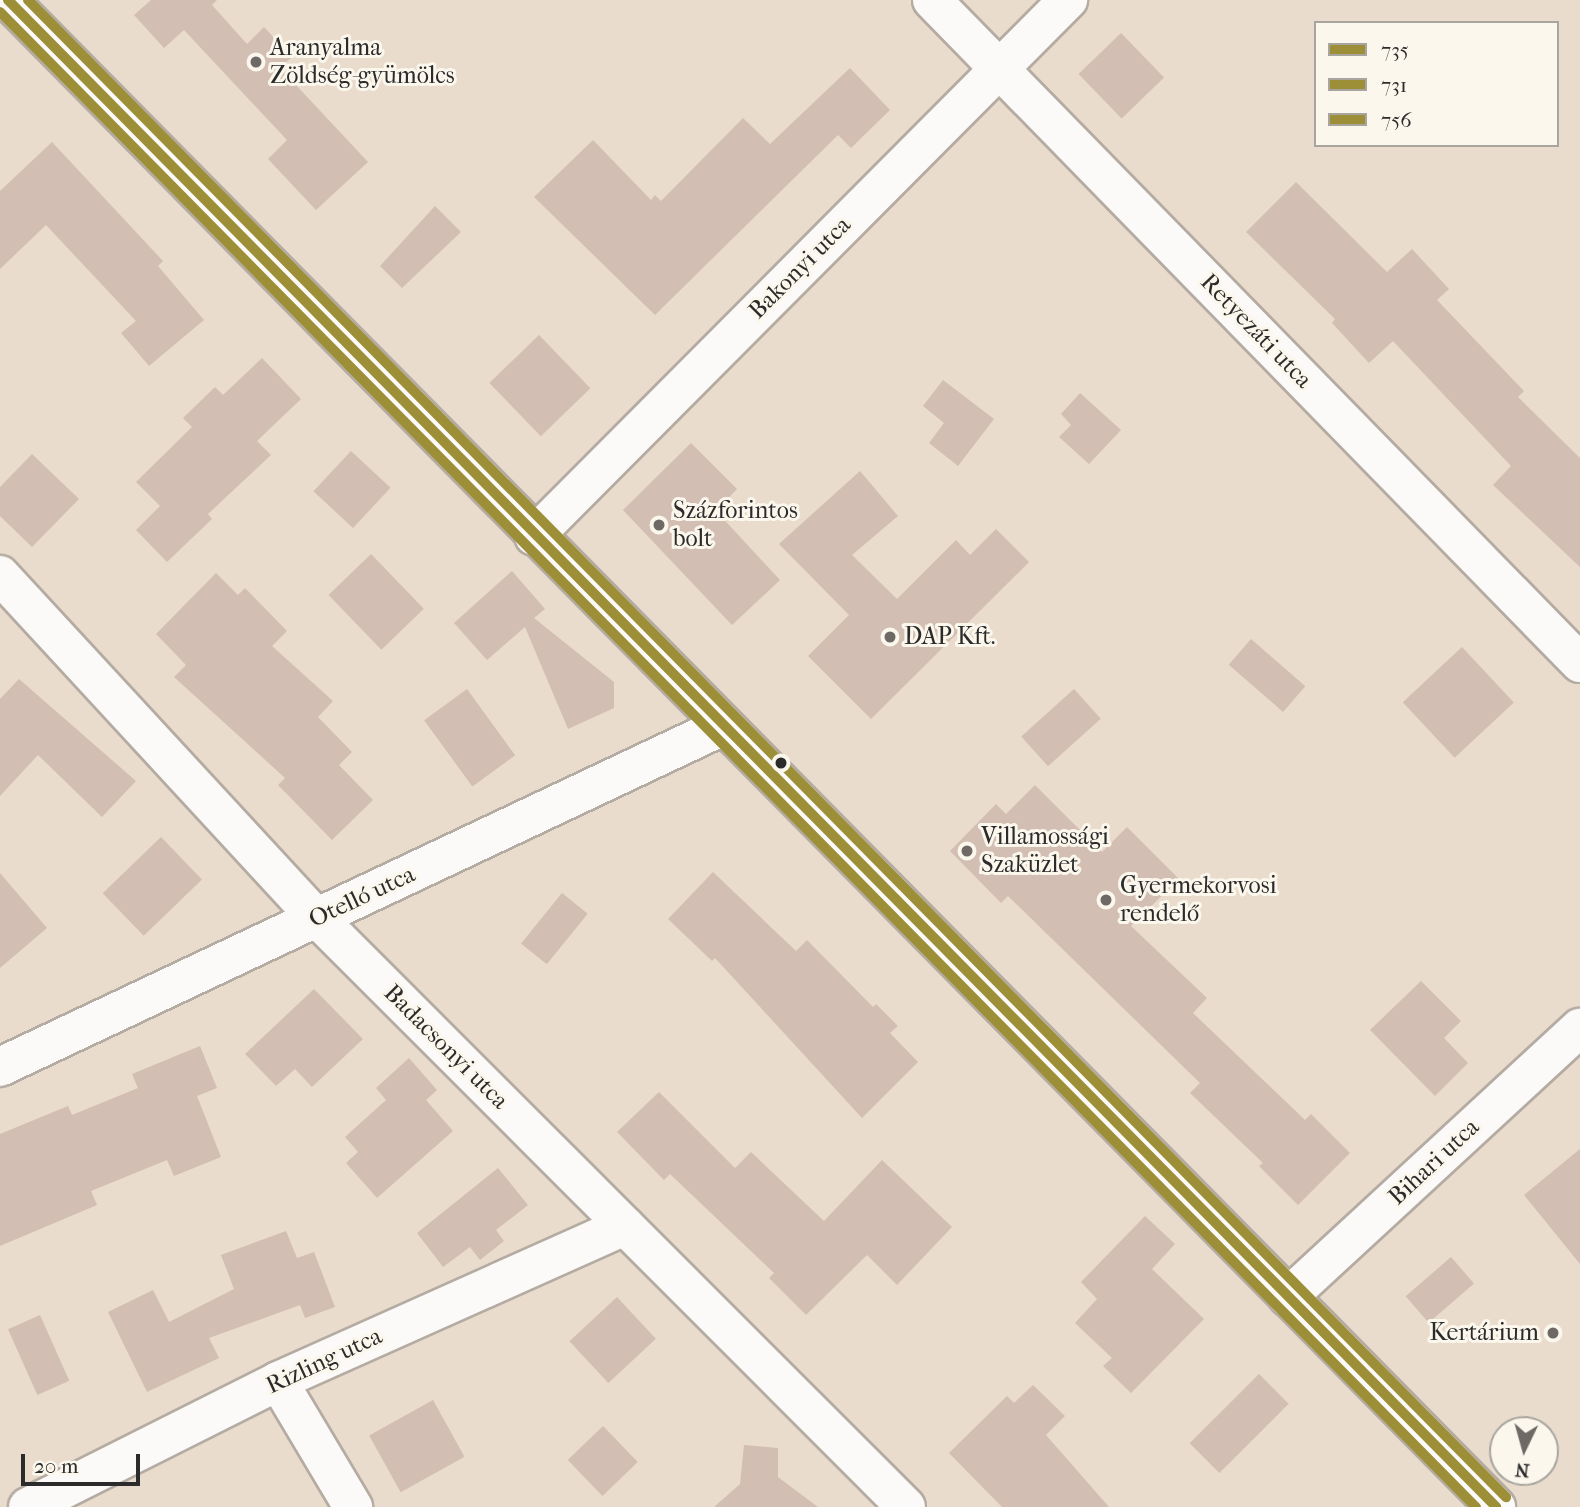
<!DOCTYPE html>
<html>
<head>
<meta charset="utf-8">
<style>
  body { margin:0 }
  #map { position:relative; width:1580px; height:1507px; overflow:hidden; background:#e9dccd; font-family:"IM FELL French Canon",serif }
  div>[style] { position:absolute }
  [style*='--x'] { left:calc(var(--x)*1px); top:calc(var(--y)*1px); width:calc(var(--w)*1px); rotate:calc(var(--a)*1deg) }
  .building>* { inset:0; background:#d2beb2; transform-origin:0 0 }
  .roads { filter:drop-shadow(2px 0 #b4aba2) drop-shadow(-2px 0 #b4aba2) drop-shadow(0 2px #b4aba2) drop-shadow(0 -2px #b4aba2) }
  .minor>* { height:38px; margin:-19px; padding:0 19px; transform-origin:19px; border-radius:19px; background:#fcfaf8 }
  .major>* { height:38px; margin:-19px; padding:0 19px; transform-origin:19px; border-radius:19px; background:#fcfaf8 }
  .bus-1>* { height:10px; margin:-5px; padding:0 5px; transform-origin:5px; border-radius:5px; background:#9d8f38 }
  .bus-2>* { height:10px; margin:-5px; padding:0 5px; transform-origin:5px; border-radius:5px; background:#9d8f38 }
  .bus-3>* { height:10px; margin:-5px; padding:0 5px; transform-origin:5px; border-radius:5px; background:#9d8f38 }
  .dots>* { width:19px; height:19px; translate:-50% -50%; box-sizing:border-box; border:4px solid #fbf7ec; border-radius:50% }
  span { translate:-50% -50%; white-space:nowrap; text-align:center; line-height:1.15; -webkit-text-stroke:6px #fbf7ec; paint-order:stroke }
  .poi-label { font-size:24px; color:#2b2b2b }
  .left { translate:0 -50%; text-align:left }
  .right { translate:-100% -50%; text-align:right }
  .street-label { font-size:24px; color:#2b2b2b }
  .legend { position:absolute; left:1314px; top:21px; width:245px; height:126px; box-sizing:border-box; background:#fbf7ec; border:2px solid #a8a59f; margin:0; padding:9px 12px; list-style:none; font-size:21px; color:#2b2b2b }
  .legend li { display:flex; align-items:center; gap:14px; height:35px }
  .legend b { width:35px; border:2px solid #a8a59f }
  .north { position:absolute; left:1489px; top:1416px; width:70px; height:70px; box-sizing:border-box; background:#fbf7ec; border:2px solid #a8a59f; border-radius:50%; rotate:185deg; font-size:19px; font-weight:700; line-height:28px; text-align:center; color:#2b2b2b }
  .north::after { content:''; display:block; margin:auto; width:24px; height:32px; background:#6e6964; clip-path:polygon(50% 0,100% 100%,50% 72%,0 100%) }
  .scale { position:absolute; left:21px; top:1454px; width:119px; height:32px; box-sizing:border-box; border:4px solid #2b2b2b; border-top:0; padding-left:9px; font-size:21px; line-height:24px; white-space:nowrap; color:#2b2b2b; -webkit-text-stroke:5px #fbf7ec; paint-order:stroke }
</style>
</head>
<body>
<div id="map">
  <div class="building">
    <div style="clip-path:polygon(151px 0,217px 0,212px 5px,247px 44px,264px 27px,292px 57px,280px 68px,368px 162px,316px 210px,268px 159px,287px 140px,184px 30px,164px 48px,134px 15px)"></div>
    <div style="left:1121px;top:33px;width:62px;height:59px;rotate:46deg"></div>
    <div style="clip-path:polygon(850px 68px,890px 110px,851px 148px,838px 135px,655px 315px,534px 197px,593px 140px,651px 200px,655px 195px,661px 201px,743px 118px,770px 144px)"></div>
    <div style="clip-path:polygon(52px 142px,163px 261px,158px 266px,204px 320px,149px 366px,121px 333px,136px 321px,46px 225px,0 269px,0 191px)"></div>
    <div style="clip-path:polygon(1296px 182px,1387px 272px,1412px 249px,1449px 289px,1437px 300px,1524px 391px,1518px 397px,1580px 458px,1580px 567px,1493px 485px,1511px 466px,1393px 341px,1369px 363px,1332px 323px,1335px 319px,1246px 232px)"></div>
    <div style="clip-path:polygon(435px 206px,461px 232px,402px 288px,380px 266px)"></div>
    <div style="left:539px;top:335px;width:74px;height:69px;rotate:46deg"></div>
    <div style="clip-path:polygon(262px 358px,301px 399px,257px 441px,271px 455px,208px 514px,212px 519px,167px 562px,136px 530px,160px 506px,136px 482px,192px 427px,183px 418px,215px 387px,223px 395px)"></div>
    <div style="clip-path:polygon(943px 380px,994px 419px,958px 466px,929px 443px,944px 423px,923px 406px)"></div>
    <div style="clip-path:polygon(1080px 393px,1121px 430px,1089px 464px,1059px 437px,1071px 425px,1061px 414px)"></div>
    <div style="clip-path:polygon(691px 443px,737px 489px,716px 511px,780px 580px,732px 625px,623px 510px)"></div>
    <div style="left:351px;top:451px;width:54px;height:55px;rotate:43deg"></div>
    <div style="clip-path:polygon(32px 454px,79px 499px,32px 547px,0 516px,0 487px)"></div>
    <div style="clip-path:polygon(860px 471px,898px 516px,852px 555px,897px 599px,956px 540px,970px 555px,996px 529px,1029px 562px,871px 719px,808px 656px,849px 615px,779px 544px)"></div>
    <div style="left:371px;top:554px;width:76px;height:59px;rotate:46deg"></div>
    <div style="clip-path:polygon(512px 571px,545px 609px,534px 618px,614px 682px,614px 708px,568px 729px,525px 627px,487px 660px,454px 623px)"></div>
    <div style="clip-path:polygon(216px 573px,238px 595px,245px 588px,287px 631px,272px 646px,333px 701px,318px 717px,352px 752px,339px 765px,373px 800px,332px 840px,278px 785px,285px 778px,174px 677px,186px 665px,156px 634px)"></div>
    <div style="left:1251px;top:639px;width:72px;height:34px;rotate:41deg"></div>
    <div style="left:1462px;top:647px;width:76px;height:81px;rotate:47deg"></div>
    <div style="clip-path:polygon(19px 679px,136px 781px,102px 817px,38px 755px,0 796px,0 699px)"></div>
    <div style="left:467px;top:689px;width:82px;height:53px;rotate:54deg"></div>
    <div style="left:1074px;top:689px;width:40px;height:71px;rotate:48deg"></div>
    <div style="clip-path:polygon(1035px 785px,1102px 852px,1127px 827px,1179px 879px,1131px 926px,1207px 998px,1193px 1013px,1305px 1120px,1311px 1114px,1350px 1153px,1298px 1205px,1259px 1166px,1263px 1163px,1190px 1093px,1200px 1083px,1008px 896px,1001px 903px,950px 851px,996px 804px,1006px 814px)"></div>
    <div style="left:161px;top:837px;width:59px;height:81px;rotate:46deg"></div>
    <div style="clip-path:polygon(713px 872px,796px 951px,807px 940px,873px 1007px,876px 1004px,898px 1026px,890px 1033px,918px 1062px,862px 1118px,715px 958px,712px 961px,668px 919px)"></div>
    <div style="clip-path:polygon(0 873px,47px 928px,0 968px)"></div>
    <div style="left:562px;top:893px;width:33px;height:65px;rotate:39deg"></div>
    <div style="clip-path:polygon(1421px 981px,1461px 1021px,1444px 1038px,1468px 1063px,1435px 1096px,1370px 1030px)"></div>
    <div style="clip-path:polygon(314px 989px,363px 1039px,312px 1087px,295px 1069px,276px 1086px,245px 1054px)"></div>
    <div style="clip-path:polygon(200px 1046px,217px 1088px,197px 1096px,221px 1157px,174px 1176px,167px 1160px,91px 1191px,97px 1205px,0 1246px,0 1134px,68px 1106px,72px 1115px,138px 1088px,132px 1074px)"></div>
    <div style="clip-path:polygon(409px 1058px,437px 1090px,426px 1100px,453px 1131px,377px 1198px,346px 1163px,358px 1152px,345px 1137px,386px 1100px,376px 1088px)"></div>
    <div style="clip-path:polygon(659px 1092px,735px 1168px,751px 1152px,824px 1221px,882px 1160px,952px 1227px,897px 1285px,867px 1255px,806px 1315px,769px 1278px,774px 1273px,670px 1174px,664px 1180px,617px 1132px)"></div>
    <div style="clip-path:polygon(1580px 1149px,1580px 1264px,1524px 1195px)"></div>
    <div style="clip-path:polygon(498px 1168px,528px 1205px,496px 1230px,504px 1241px,480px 1260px,470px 1247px,443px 1267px,417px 1233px)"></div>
    <div style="clip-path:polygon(1145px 1216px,1175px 1244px,1152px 1269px,1204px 1319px,1131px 1393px,1103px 1366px,1112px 1358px,1075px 1323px,1097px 1299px,1081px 1282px)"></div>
    <div style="clip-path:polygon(286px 1231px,297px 1258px,314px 1252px,335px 1307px,305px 1318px,300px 1305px,209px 1338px,219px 1358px,147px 1392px,108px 1312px,153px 1290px,169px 1322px,234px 1289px,221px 1255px)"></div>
    <div style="left:1451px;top:1257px;width:35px;height:60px;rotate:49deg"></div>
    <div style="left:617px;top:1297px;width:57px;height:65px;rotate:47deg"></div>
    <div style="left:40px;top:1315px;width:72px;height:35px;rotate:66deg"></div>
    <div style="left:1259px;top:1374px;width:42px;height:98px;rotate:45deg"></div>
    <div style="clip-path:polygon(1033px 1385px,1065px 1416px,1046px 1435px,1109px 1507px,1002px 1507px,949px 1453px,1007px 1396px,1014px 1403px)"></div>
    <div style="left:433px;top:1400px;width:65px;height:73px;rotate:61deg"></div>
    <div style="left:603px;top:1426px;width:50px;height:49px;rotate:46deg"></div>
    <div style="clip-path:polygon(744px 1445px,778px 1448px,778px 1477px,818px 1507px,714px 1507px,740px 1484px)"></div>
  </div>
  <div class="roads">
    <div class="minor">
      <div style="--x:932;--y:0;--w:927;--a:45.66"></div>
      <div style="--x:534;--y:536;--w:757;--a:-45.11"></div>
      <div style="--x:0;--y:575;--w:467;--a:47.3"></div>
      <div style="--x:317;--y:918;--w:833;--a:45"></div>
      <div style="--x:0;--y:1067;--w:799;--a:-25.25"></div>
      <div style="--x:1288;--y:1297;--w:397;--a:-42.7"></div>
      <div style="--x:278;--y:1381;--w:147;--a:59.2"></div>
      <div style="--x:28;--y:1507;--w:280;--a:-26.7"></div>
      <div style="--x:278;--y:1381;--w:380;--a:-24.1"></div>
    </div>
    <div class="major">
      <div style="--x:8;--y:0;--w:2118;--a:45.36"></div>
    </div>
  </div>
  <div class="bus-1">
    <div style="--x:8;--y:0;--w:2118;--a:45.36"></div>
  </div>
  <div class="bus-2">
    <div style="--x:0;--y:12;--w:2101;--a:45.37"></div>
  </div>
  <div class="bus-3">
    <div style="--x:28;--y:0;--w:2104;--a:45.37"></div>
  </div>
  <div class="dots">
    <div style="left:256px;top:62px;background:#6e6964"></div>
    <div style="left:659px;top:525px;background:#6e6964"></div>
    <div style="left:890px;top:637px;background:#6e6964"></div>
    <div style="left:781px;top:763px;background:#2b2b2b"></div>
    <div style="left:967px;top:851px;background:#6e6964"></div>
    <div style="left:1106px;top:900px;background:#6e6964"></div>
    <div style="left:1553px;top:1333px;background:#6e6964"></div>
  </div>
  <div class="poi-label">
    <span class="left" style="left:270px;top:62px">Aranyalma<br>Zöldség-gyümölcs</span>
    <span class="left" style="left:673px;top:525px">Százforintos<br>bolt</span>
    <span class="left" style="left:904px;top:637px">DAP Kft.</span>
    <span class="left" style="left:981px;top:851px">Villamossági<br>Szaküzlet</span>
    <span class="left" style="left:1120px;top:900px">Gyermekorvosi<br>rendelő</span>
    <span class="right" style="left:1539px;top:1333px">Kertárium</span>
  </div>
  <div class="street-label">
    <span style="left:800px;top:268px;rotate:-45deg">Bakonyi utca</span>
    <span style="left:1256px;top:331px;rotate:46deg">Retyezáti utca</span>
    <span style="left:362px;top:897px;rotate:-25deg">Otelló utca</span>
    <span style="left:446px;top:1047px;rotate:45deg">Badacsonyi utca</span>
    <span style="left:1434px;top:1162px;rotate:-43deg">Bihari utca</span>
    <span style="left:324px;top:1361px;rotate:-25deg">Rizling utca</span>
  </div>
  <ul class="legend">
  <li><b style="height:9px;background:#9d8f38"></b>735</li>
  <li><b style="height:9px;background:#9d8f38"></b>731</li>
  <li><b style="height:9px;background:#9d8f38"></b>756</li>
  </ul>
  <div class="north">N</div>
  <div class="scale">20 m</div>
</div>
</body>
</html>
